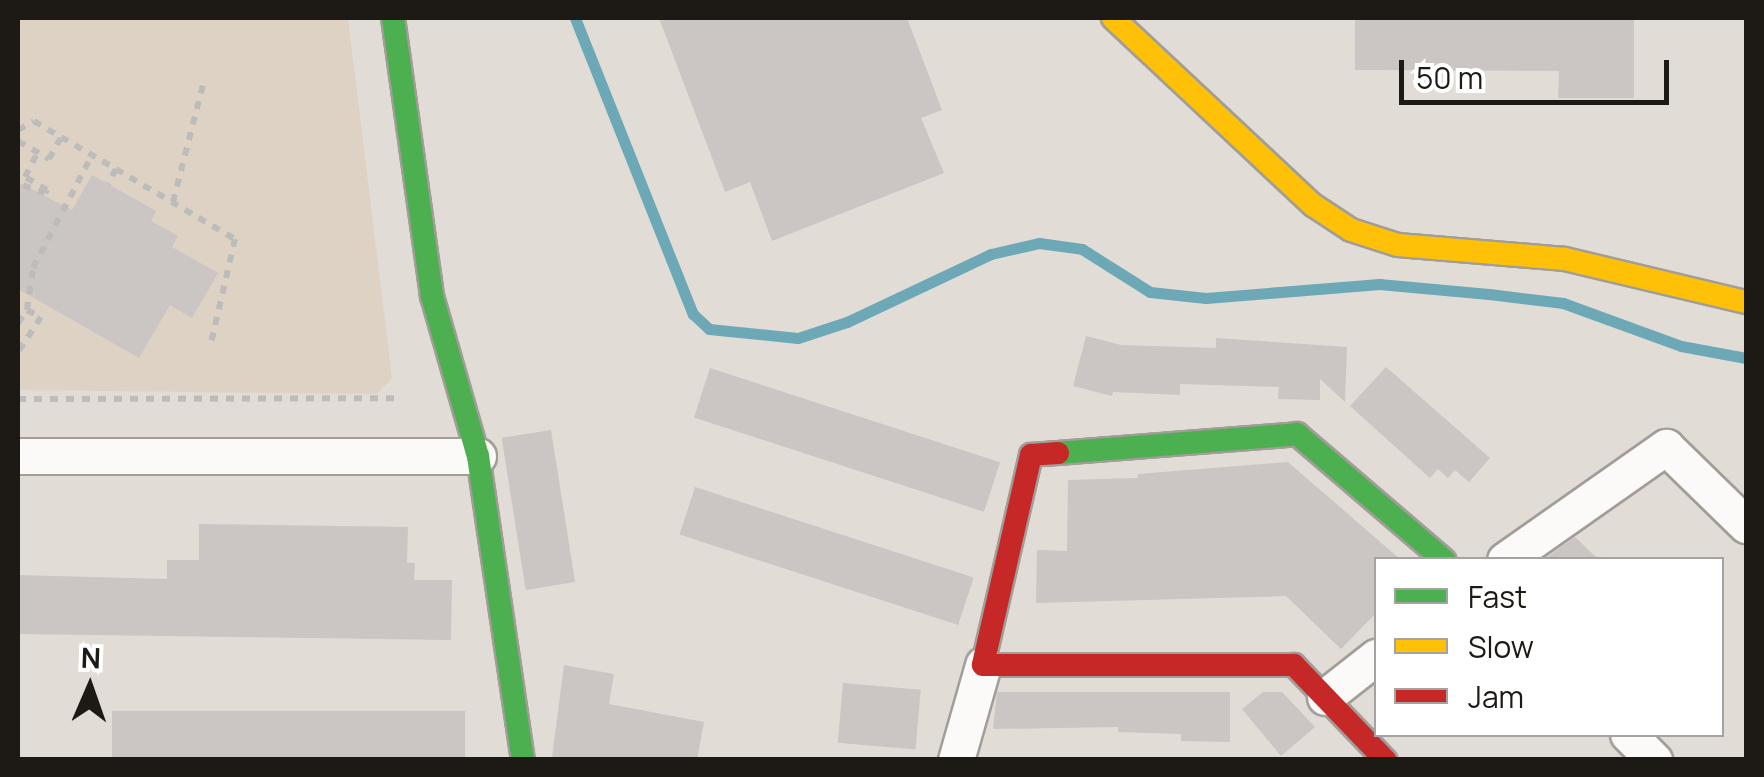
<!DOCTYPE html>
<html>
<head>
<meta charset="utf-8">
<style>
  body { margin:0 }
  #map { position:relative; width:1764px; height:777px; overflow:hidden; background:#e2dcd6; font-family:Manrope,sans-serif }
  div>[style] { position:absolute }
  [style*='--x'] { left:calc(var(--x)*1px); top:calc(var(--y)*1px); width:calc(var(--w)*1px); rotate:calc(var(--a)*1deg) }
  .built>* { inset:0; background:#ded2c5 }
  .stream>* { height:11px; margin:-5.5px; padding:0 5.5px; transform-origin:5.5px; border-radius:5.5px; background:#6ca8b6 }
  .building>* { inset:0; background:#cbc5c3; transform-origin:0 0 }
  .path>* { height:6px; margin-top:-3px; transform-origin:0; background:repeating-linear-gradient(90deg,#bebcbb 0 8px,transparent 0 16px) }
  .roads { filter:drop-shadow(2px 0 #a19d98) drop-shadow(-2px 0 #a19d98) drop-shadow(0 2px #a19d98) drop-shadow(0 -2px #a19d98) }
  .street>* { height:35px; margin:-17.5px; padding:0 17.5px; transform-origin:17.5px; border-radius:17.5px; background:#fbfaf9 }
  .fast>* { height:22px; margin:-11px; padding:0 11px; transform-origin:11px; border-radius:11px; background:#4caf50 }
  .slow>* { height:22px; margin:-11px; padding:0 11px; transform-origin:11px; border-radius:11px; background:#ffc107 }
  .jam>* { height:22px; margin:-11px; padding:0 11px; transform-origin:11px; border-radius:11px; background:#c62828 }
  span { translate:-50% -50%; white-space:nowrap; text-align:center; line-height:1.15; -webkit-text-stroke:8px #fff; paint-order:stroke }
  .frame { position:absolute; inset:0; border:20px solid #1d1915; pointer-events:none }
  .legend { position:absolute; left:1374px; top:557px; width:350px; height:180px; box-sizing:border-box; background:#fff; border:2px solid #a5a3a1; margin:0; padding:12px 18px; list-style:none; font-size:30px; color:#1d1915 }
  .legend li { display:flex; align-items:center; gap:20px; height:50px }
  .legend b { width:50px; border:2px solid #a5a3a1 }
  .north { position:absolute; left:40px; top:637px; width:100px; height:100px; -webkit-text-stroke:8px #fff; paint-order:stroke; rotate:2deg; font-size:28px; font-weight:700; line-height:40px; text-align:center; color:#1d1915 }
  .north::after { content:''; display:block; margin:auto; width:35px; height:45px; background:#1d1915; clip-path:polygon(50% 0,100% 100%,50% 72%,0 100%) }
  .scale { position:absolute; left:1399px; top:60px; width:270px; height:45px; box-sizing:border-box; border:5px solid #1d1915; border-top:0; padding-left:12px; font-size:30px; line-height:35px; white-space:nowrap; color:#1d1915; -webkit-text-stroke:8px #fff; paint-order:stroke }
</style>
</head>
<body>
<div id="map">
  <div class="built">
    <div style="clip-path:polygon(18px 18px,348px 18px,392px 378px,377px 394px,18px 390px)"></div>
  </div>
  <div class="stream">
    <div style="--x:575;--y:18;--w:319;--a:68.3"></div>
    <div style="--x:693;--y:314;--w:22;--a:43"></div>
    <div style="--x:709;--y:329;--w:89;--a:5.8"></div>
    <div style="--x:798;--y:338;--w:52;--a:-18.1"></div>
    <div style="--x:847;--y:322;--w:159;--a:-25.3"></div>
    <div style="--x:991;--y:254;--w:49;--a:-12.9"></div>
    <div style="--x:1039;--y:243;--w:43;--a:7.9"></div>
    <div style="--x:1082;--y:249;--w:80;--a:32.3"></div>
    <div style="--x:1150;--y:292;--w:56;--a:6.1"></div>
    <div style="--x:1206;--y:298;--w:174;--a:-4.6"></div>
    <div style="--x:1379;--y:284;--w:110;--a:5.2"></div>
    <div style="--x:1489;--y:294;--w:75;--a:6.9"></div>
    <div style="--x:1563;--y:303;--w:126;--a:20"></div>
    <div style="--x:1681;--y:346;--w:66;--a:10.5"></div>
  </div>
  <div class="building">
    <div style="clip-path:polygon(659px 18px,907px 18px,942px 110px,921px 118px,944px 173px,772px 241px,750px 182px,725px 192px)"></div>
    <div style="clip-path:polygon(1355px 18px,1634px 18px,1634px 98px,1558px 98px,1559px 71px,1355px 70px)"></div>
    <div style="clip-path:polygon(92px 175px,156px 211px,151px 221px,178px 236px,172px 247px,218px 273px,192px 318px,170px 305px,139px 358px,18px 289px,18px 182px,72px 210px)"></div>
    <div style="clip-path:polygon(1086px 336px,1121px 345px,1216px 348px,1216px 338px,1347px 347px,1345px 402px,1320px 379px,1320px 400px,1278px 399px,1279px 387px,1180px 384px,1180px 395px,1113px 392px,1112px 396px,1073px 386px)"></div>
    <div style="clip-path:polygon(1386px 367px,1490px 458px,1469px 482px,1455px 470px,1448px 478px,1438px 469px,1430px 478px,1350px 406px)"></div>
    <div style="left:710px;top:368px;width:305px;height:52px;rotate:18deg"></div>
    <div style="left:551px;top:430px;width:154px;height:50px;rotate:81deg"></div>
    <div style="clip-path:polygon(1288px 462px,1401px 560px,1376px 560px,1376px 613px,1341px 649px,1286px 596px,1036px 603px,1037px 550px,1067px 551px,1068px 480px,1138px 478px,1138px 474px)"></div>
    <div style="left:695px;top:487px;width:293px;height:50px;rotate:18deg"></div>
    <div style="clip-path:polygon(199px 524px,408px 527px,407px 563px,415px 563px,414px 580px,452px 580px,451px 640px,18px 634px,18px 575px,167px 579px,167px 560px,199px 560px)"></div>
    <div style="clip-path:polygon(1575px 537px,1599px 560px,1543px 560px)"></div>
    <div style="clip-path:polygon(564px 665px,614px 674px,609px 704px,704px 722px,697px 760px,552px 757px)"></div>
    <div style="left:843px;top:683px;width:78px;height:60px;rotate:5deg"></div>
    <div style="clip-path:polygon(997px 692px,1230px 692px,1230px 742px,1181px 741px,1181px 734px,1118px 732px,1118px 727px,993px 729px)"></div>
    <div style="clip-path:polygon(1263px 692px,1282px 692px,1315px 727px,1281px 756px,1242px 709px)"></div>
    <div style="left:112px;top:711px;width:353px;height:49px"></div>
  </div>
  <div class="path">
    <div style="--x:18;--y:130;--w:18;--a:-29"></div>
    <div style="--x:34;--y:121;--w:31;--a:31"></div>
    <div style="--x:18;--y:141;--w:36;--a:30"></div>
    <div style="--x:49;--y:159;--w:25;--a:-61"></div>
    <div style="--x:61;--y:137;--w:64;--a:30.2"></div>
    <div style="--x:116;--y:169;--w:17;--a:118"></div>
    <div style="--x:116;--y:169;--w:138;--a:30.5"></div>
    <div style="--x:235;--y:239;--w:107;--a:103"></div>
    <div style="--x:23;--y:185;--w:23;--a:20"></div>
    <div style="--x:45;--y:193;--w:4;--a:-56"></div>
    <div style="--x:47;--y:190;--w:26;--a:-149"></div>
    <div style="--x:25;--y:177;--w:28;--a:-63"></div>
    <div style="--x:173;--y:202;--w:126;--a:-75.7"></div>
    <div style="--x:27;--y:310;--w:42;--a:-81.9"></div>
    <div style="--x:33;--y:268;--w:127;--a:-62.4"></div>
    <div style="--x:18;--y:323;--w:16;--a:-55"></div>
    <div style="--x:27;--y:310;--w:16;--a:27"></div>
    <div style="--x:41;--y:317;--w:42;--a:123.3"></div>
    <div style="--x:18;--y:399;--w:384;--a:-0.1"></div>
  </div>
  <div class="roads">
    <div class="street">
      <div style="--x:18;--y:456;--w:460;--a:0"></div>
      <div style="--x:1505;--y:560;--w:197;--a:-35.1"></div>
      <div style="--x:1666;--y:447;--w:112;--a:44.3"></div>
      <div style="--x:1325;--y:697;--w:65;--a:-38.1"></div>
      <div style="--x:1628;--y:734;--w:37;--a:45"></div>
      <div style="--x:956;--y:760;--w:99;--a:-74.1"></div>
    </div>
    <div class="fast">
      <div style="--x:393;--y:18;--w:281;--a:82"></div>
      <div style="--x:432;--y:296;--w:166;--a:74"></div>
      <div style="--x:478;--y:456;--w:307;--a:81.6"></div>
      <div style="--x:1058;--y:453;--w:240;--a:-4.5"></div>
      <div style="--x:1297;--y:434;--w:194;--a:40.6"></div>
    </div>
    <div class="slow">
      <div style="--x:1113;--y:18;--w:274;--a:43.1"></div>
      <div style="--x:1313;--y:205;--w:45;--a:33.3"></div>
      <div style="--x:1351;--y:230;--w:49;--a:17.7"></div>
      <div style="--x:1398;--y:245;--w:168;--a:4.8"></div>
      <div style="--x:1565;--y:259;--w:186;--a:13.4"></div>
    </div>
    <div class="jam">
      <div style="--x:1058;--y:453;--w:27;--a:176"></div>
      <div style="--x:1031;--y:455;--w:215;--a:102.9"></div>
      <div style="--x:983;--y:665;--w:311;--a:0"></div>
      <div style="--x:1294;--y:665;--w:132;--a:46.2"></div>
    </div>
  </div>
  <div class="frame"></div>
  <ul class="legend">
  <li><b style="height:12px;background:#4caf50"></b>Fast</li>
  <li><b style="height:12px;background:#ffc107"></b>Slow</li>
  <li><b style="height:12px;background:#c62828"></b>Jam</li>
  </ul>
  <div class="north">N</div>
  <div class="scale">50 m</div>
</div>
</body>
</html>
